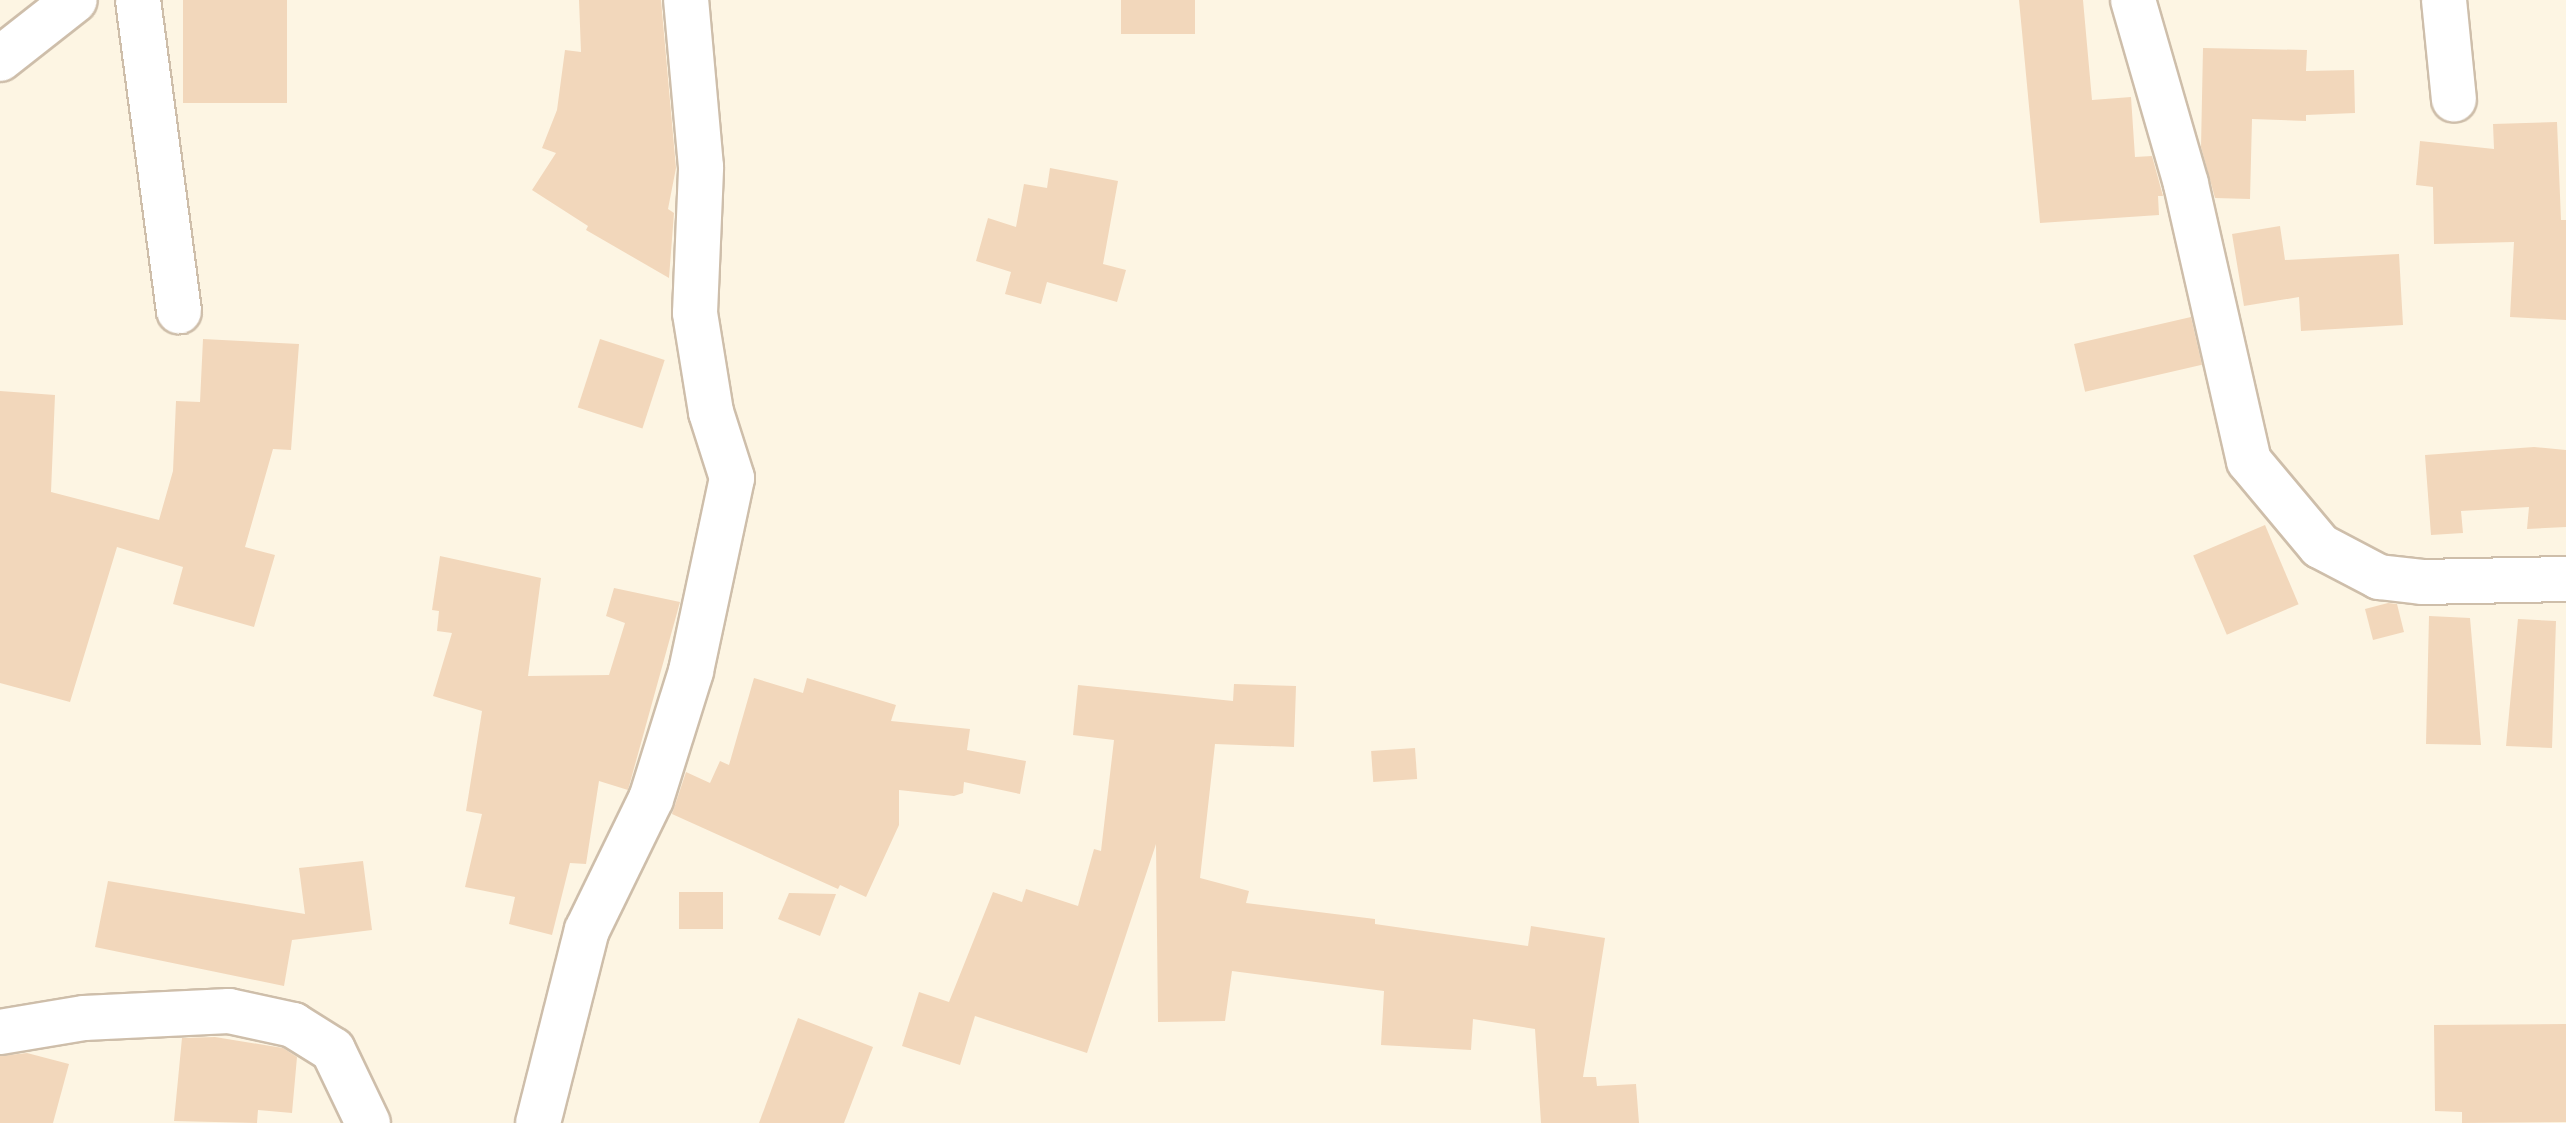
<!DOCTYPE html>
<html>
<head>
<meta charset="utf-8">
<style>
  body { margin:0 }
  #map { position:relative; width:2566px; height:1123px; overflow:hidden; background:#fdf5e3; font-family:"Noto Sans",sans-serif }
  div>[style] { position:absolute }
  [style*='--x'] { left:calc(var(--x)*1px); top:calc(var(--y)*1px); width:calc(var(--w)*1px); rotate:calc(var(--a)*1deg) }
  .building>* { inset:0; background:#f2d7bb; transform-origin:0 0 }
  .roads { filter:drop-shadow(2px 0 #cebeaa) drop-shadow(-2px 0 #cebeaa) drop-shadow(0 2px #cebeaa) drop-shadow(0 -2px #cebeaa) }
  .minor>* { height:44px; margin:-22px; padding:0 22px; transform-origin:22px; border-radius:22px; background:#fff }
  span { translate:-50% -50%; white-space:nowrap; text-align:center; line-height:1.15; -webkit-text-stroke:6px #fff9ea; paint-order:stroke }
</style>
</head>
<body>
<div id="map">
  <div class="building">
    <div style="left:183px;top:0;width:104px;height:103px"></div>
    <div style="clip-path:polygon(579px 0,661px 0,676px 168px,668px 209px,674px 213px,669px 278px,586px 230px,588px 226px,532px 190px,556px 153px,542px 148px,557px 110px,565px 50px,581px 52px)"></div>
    <div style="left:1121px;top:0;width:74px;height:34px"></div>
    <div style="clip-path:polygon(2019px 0,2083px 0,2092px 100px,2131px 97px,2135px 157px,2152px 156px,2163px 196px,2158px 196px,2159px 215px,2040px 223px)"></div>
    <div style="clip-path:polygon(2203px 48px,2307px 50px,2306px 71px,2354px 70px,2355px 113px,2306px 115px,2306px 121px,2252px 119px,2250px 199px,2215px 198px,2201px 147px)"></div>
    <div style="clip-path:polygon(2557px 122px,2561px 220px,2566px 220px,2566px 320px,2510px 317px,2514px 242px,2434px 244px,2433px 187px,2416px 185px,2420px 141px,2494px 149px,2493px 124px)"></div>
    <div style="clip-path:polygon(1050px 168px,1118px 181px,1103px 264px,1126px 270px,1117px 302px,1047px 282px,1041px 304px,1005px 294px,1011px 272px,976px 261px,988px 218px,1016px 227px,1024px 184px,1047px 188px)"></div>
    <div style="clip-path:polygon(2280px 226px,2285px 260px,2399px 254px,2403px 325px,2301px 331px,2299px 297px,2244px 306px,2232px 234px)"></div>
    <div style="left:2191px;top:317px;width:49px;height:120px;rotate:77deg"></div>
    <div style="clip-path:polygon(203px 339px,299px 344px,291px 450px,273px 449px,245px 547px,275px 555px,254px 627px,173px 604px,183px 567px,117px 547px,70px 702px,0 683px,0 391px,55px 395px,51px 492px,159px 520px,173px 471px,176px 401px,200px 402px)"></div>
    <div style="left:600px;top:339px;width:68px;height:72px;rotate:18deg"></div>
    <div style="clip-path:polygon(2534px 447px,2566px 450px,2566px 527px,2527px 529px,2529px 507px,2461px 511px,2463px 533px,2431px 535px,2425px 455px)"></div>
    <div style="left:2265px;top:525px;width:86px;height:78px;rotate:67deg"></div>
    <div style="clip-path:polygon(440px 556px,541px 578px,528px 676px,609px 675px,625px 623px,606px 616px,614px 588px,680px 602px,628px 790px,599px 781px,586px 864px,570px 863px,552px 935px,509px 924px,515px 897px,465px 887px,482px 814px,466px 811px,482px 711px,433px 696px,452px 633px,437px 631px,439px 611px,432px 610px)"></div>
    <div style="clip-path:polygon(2388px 603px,2397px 604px,2404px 632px,2373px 640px,2365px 609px)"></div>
    <div style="clip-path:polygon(2429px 616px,2470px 618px,2481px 745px,2426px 744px)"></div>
    <div style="clip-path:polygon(2518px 619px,2556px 621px,2552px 748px,2506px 746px)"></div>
    <div style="clip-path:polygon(754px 678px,803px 693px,807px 678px,896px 705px,891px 721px,970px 729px,967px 750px,1026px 761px,1020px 794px,964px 782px,963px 793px,954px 796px,899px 790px,899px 825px,866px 897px,840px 885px,838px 889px,672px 814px,686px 772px,710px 783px,720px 761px,729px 765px)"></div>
    <div style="clip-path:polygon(1234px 684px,1296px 686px,1294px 747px,1215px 744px,1200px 878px,1249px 891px,1246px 903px,1375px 919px,1375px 924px,1528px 946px,1531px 926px,1605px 938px,1583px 1077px,1596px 1077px,1597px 1086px,1636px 1084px,1639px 1123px,1541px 1123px,1535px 1029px,1473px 1019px,1471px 1050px,1381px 1045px,1384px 991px,1232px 971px,1225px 1021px,1158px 1022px,1156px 844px,1087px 1053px,975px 1016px,960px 1065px,902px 1046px,919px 992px,949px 1002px,993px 892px,1022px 902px,1026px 889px,1078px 906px,1094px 849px,1101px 851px,1114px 740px,1073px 735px,1078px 685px,1233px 701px)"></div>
    <div style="left:1415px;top:748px;width:31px;height:44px;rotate:86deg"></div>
    <div style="clip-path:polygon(363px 861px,372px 930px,292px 940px,284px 986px,95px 947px,108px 881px,305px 914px,299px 868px)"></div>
    <div style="left:679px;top:892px;width:44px;height:37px"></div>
    <div style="clip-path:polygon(789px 893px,836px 894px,820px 936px,778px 919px)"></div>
    <div style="clip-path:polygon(798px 1018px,873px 1047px,844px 1123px,759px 1123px)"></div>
    <div style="clip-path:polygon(2566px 1024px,2566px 1122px,2462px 1123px,2462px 1112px,2435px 1111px,2434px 1025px)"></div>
    <div style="clip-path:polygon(215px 1037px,283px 1048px,297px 1057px,292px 1113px,258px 1110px,257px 1123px,174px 1121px,182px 1038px)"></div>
    <div style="clip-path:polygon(27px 1053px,69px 1064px,53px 1123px,0 1123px,0 1056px)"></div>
  </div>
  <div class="roads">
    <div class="minor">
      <div style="--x:138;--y:0;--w:314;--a:82.5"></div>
      <div style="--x:2133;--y:0;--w:191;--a:73.9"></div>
      <div style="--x:2186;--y:184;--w:284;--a:77.2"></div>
      <div style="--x:2249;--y:461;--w:111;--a:50.1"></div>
      <div style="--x:2320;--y:546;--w:67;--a:27.7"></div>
      <div style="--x:2379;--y:577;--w:43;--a:6.6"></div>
      <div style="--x:2422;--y:582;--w:144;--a:-1.2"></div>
      <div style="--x:2444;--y:0;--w:100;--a:84.3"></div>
      <div style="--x:0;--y:59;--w:95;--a:-38.2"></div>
      <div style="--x:0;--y:1032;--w:85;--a:-9.5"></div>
      <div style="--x:84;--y:1018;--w:145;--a:-2.8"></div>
      <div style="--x:229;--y:1011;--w:66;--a:12.3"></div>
      <div style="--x:293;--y:1025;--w:47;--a:32"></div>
      <div style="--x:333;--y:1050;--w:81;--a:64.4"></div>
      <div style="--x:538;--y:1123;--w:199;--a:-75.8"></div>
      <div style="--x:587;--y:930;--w:146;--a:-64"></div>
      <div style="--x:651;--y:799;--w:134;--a:-72.6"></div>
      <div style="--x:691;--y:671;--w:197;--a:-78"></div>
      <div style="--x:732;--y:478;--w:69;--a:-107.7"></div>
      <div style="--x:711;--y:412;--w:100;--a:-99.2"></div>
      <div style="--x:695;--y:313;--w:146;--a:-87.6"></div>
      <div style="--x:701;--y:167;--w:168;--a:-95.1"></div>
    </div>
  </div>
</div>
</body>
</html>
